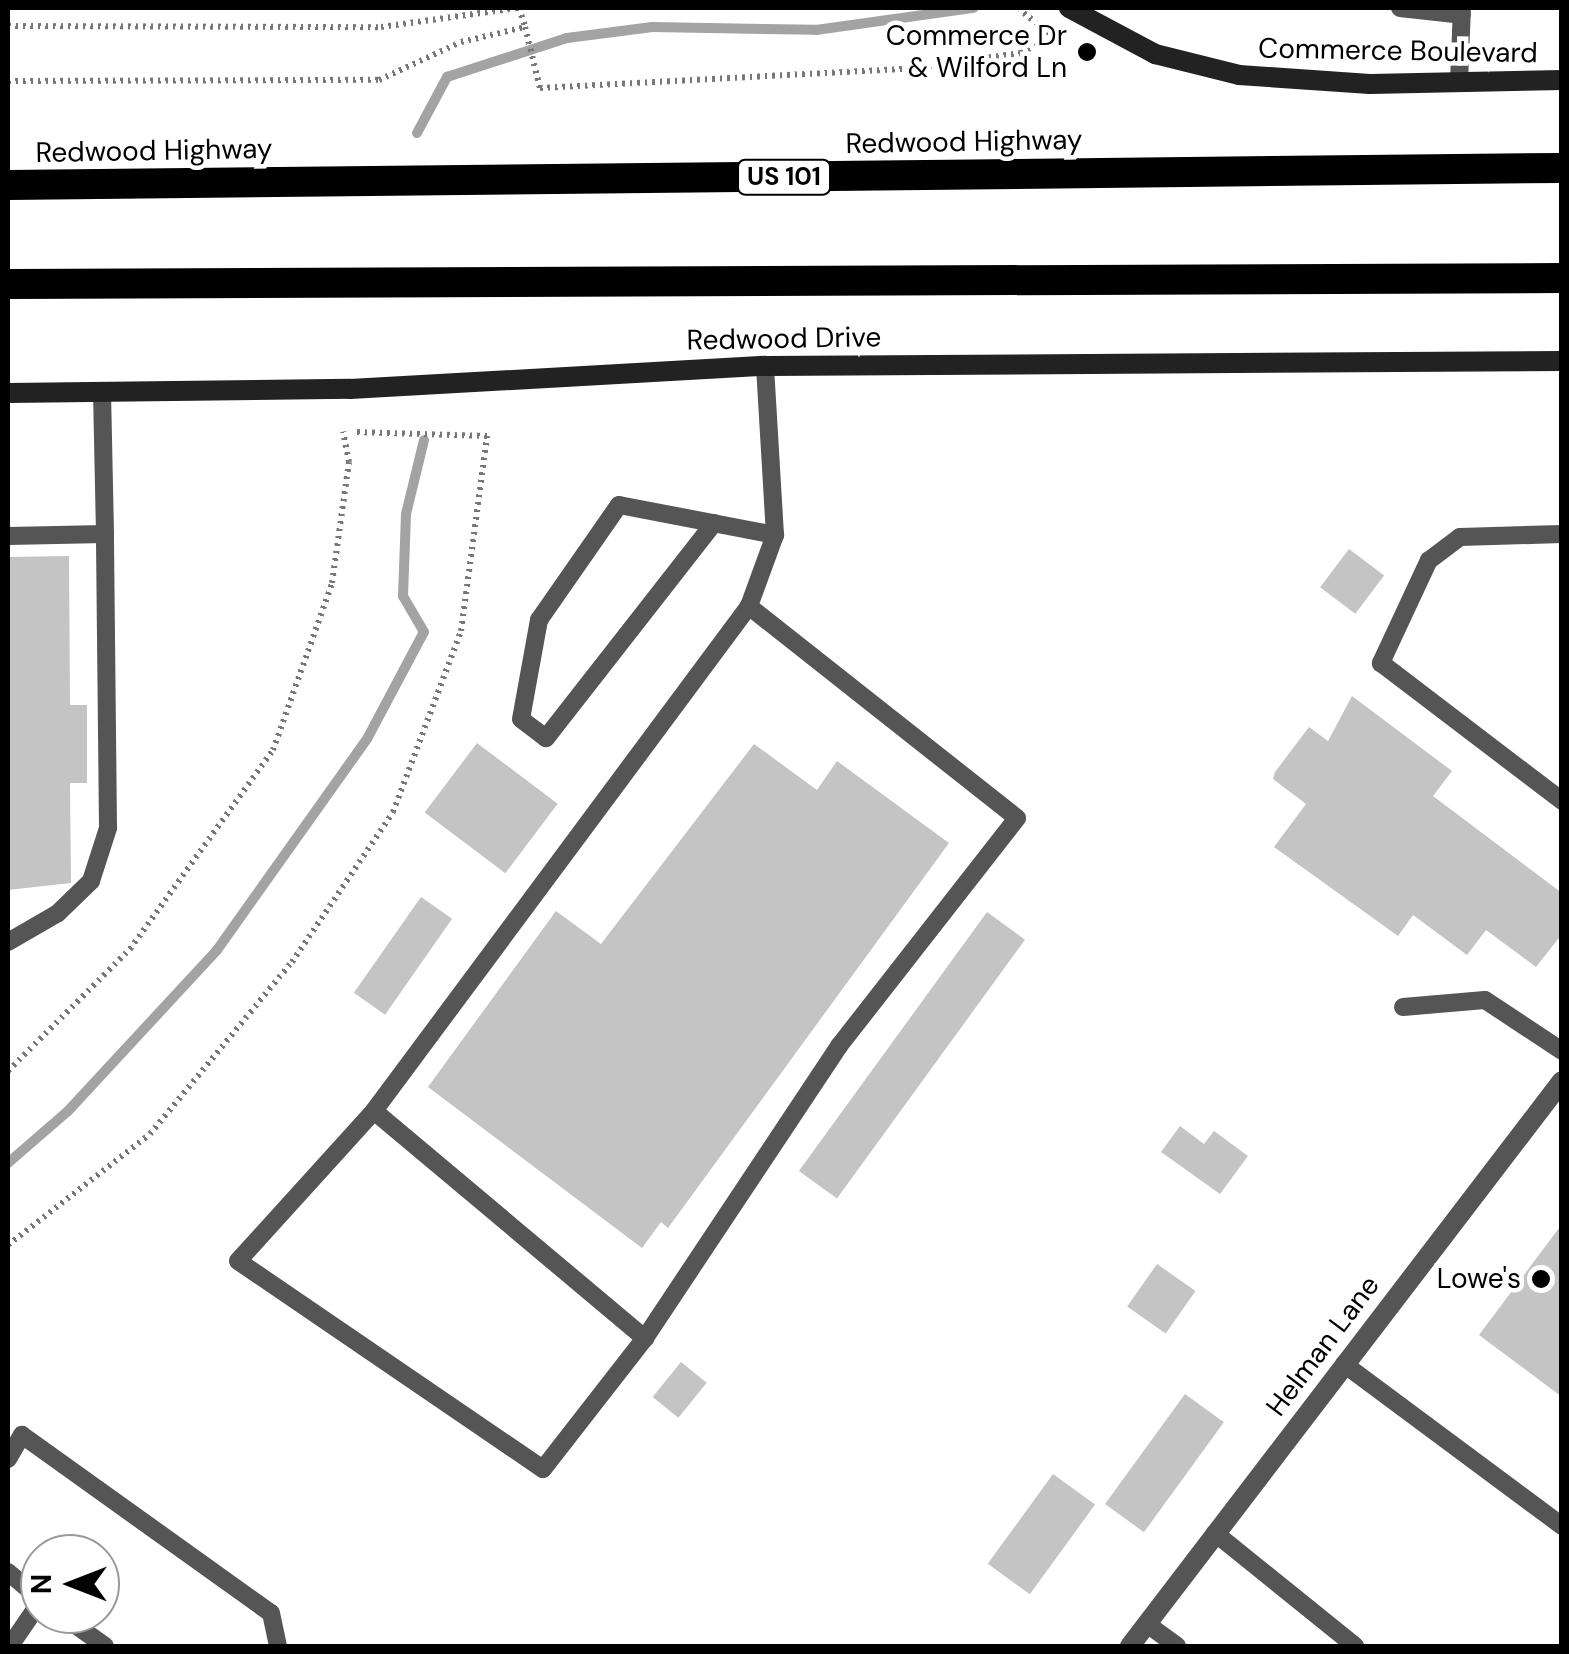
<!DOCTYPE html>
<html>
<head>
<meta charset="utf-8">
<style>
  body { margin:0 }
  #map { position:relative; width:1569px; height:1654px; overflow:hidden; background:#fff; font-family:"DM Sans",sans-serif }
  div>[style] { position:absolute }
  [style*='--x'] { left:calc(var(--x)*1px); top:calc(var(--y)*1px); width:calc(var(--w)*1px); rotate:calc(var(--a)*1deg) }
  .stream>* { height:10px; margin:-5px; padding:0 5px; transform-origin:5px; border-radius:5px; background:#a3a3a3 }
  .building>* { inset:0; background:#c4c4c4; transform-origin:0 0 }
  .path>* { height:6px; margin-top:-3px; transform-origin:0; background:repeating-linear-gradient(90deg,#777 0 2.5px,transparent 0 7.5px) }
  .lane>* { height:18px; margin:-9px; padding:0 9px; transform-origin:9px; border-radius:9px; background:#555 }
  .street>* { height:20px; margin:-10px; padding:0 10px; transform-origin:10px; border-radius:10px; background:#555 }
  .secondary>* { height:20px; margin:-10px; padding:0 10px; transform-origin:10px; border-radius:10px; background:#222 }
  .highway>* { height:30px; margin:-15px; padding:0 15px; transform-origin:15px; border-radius:15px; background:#000 }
  .dots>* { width:28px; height:28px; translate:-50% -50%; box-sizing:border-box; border:5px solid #fff; border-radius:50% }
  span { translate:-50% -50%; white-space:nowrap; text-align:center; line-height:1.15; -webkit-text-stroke:9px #fff; paint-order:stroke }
  .shield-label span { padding:2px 8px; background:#fff; border:2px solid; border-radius:8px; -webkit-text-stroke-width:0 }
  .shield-label { font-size:25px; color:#000; font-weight:700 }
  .poi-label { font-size:28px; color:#000 }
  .right { translate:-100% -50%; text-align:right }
  .street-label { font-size:28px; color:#000 }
  .frame { position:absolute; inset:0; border:10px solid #000; pointer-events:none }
  .north { position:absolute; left:20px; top:1534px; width:100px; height:100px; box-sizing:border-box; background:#fff; border:2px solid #999; border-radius:50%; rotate:270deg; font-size:28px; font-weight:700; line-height:40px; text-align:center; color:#000 }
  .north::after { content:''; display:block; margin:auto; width:35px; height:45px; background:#000; clip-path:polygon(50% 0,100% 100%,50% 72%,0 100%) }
</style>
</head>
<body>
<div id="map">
  <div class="stream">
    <div style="--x:417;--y:133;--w:64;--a:-61.8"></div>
    <div style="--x:447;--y:77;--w:126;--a:-18"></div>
    <div style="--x:567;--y:38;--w:86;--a:-7.4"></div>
    <div style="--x:652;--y:27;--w:164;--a:1"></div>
    <div style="--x:816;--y:30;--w:159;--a:-8"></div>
    <div style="--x:8;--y:1163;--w:79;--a:-40.9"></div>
    <div style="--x:68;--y:1111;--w:219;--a:-47.2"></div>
    <div style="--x:217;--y:950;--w:259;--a:-54.6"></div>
    <div style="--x:367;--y:739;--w:121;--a:-62"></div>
    <div style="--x:424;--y:632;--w:42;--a:-120.3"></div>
    <div style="--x:403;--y:596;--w:82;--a:-87.9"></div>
    <div style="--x:406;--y:514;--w:76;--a:-76.3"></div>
  </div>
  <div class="building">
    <div style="left:1349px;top:549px;width:44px;height:48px;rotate:37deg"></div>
    <div style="clip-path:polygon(69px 556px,70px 705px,87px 705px,87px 783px,70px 783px,71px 883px,8px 890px,8px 557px)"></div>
    <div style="clip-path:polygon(1352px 696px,1452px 771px,1433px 796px,1562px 893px,1562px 934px,1536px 967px,1486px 930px,1467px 955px,1413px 915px,1398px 936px,1274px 847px,1306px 804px,1273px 779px,1275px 772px,1309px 727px,1328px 741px)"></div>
    <div style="left:477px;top:743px;width:101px;height:87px;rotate:37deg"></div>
    <div style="clip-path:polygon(754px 744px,817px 790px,837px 761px,949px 843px,668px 1228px,661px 1222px,642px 1248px,428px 1087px,556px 911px,601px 944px)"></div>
    <div style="left:421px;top:897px;width:38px;height:117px;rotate:35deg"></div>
    <div style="left:987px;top:912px;width:47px;height:320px;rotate:36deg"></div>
    <div style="clip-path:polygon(1180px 1126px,1204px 1144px,1214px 1131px,1248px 1156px,1220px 1194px,1161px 1152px)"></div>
    <div style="clip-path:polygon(1562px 1224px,1562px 1397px,1479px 1335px)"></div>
    <div style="left:1157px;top:1264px;width:47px;height:52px;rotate:35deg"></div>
    <div style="left:681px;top:1362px;width:33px;height:45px;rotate:39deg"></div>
    <div style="left:1185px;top:1394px;width:48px;height:136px;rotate:36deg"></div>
    <div style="left:1053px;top:1474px;width:52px;height:111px;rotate:36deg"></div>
  </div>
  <div class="path">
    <div style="--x:519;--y:8;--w:20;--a:72"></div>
    <div style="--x:8;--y:26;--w:373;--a:0.2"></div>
    <div style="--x:381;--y:27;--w:137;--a:-8"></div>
    <div style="--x:8;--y:81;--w:371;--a:-0.2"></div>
    <div style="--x:379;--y:80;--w:90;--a:-24.9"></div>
    <div style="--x:461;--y:42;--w:66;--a:-13.2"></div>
    <div style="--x:525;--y:27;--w:63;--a:76.2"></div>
    <div style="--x:540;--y:88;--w:367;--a:-3"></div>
    <div style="--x:907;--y:69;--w:115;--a:-8"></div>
    <div style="--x:1021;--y:53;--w:37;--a:-24"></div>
    <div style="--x:1055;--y:38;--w:45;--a:-141.3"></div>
    <div style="--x:8;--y:1071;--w:173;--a:-45"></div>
    <div style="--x:130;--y:949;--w:245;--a:-54.3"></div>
    <div style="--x:273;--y:750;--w:177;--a:-70.5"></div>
    <div style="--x:332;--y:583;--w:122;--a:-82"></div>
    <div style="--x:349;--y:462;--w:31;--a:-101"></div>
    <div style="--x:8;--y:1245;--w:180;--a:-38"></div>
    <div style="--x:150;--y:1134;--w:223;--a:-50.5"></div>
    <div style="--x:292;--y:962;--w:181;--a:-56"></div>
    <div style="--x:393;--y:812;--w:193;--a:-69.4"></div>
    <div style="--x:461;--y:631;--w:197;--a:-82.4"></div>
    <div style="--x:487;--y:436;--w:133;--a:-178.3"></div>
  </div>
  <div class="lane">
    <div style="--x:1400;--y:8;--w:62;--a:6.4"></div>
    <div style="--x:1459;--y:82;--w:74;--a:-87.7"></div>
    <div style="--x:714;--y:523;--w:273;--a:128"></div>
    <div style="--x:546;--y:738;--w:31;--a:-143"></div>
    <div style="--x:521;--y:719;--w:101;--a:-79.7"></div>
    <div style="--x:539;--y:620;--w:140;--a:-55.2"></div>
    <div style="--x:619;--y:505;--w:159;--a:10.9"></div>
    <div style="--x:775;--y:535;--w:169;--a:-93.4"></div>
    <div style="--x:1562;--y:534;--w:102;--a:178.3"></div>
    <div style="--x:1460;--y:537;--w:39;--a:143"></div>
    <div style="--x:1429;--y:560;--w:114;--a:115"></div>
    <div style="--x:1381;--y:663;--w:228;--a:37.3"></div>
    <div style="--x:8;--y:536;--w:97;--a:-1.2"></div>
    <div style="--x:105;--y:534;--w:142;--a:-91.2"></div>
    <div style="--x:749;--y:606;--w:629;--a:126.6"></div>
    <div style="--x:374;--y:1111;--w:354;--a:40"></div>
    <div style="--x:645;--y:1338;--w:351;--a:-56.4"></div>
    <div style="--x:839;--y:1046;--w:289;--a:-52"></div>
    <div style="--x:1017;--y:818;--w:342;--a:-141.7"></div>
    <div style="--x:749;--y:606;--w:76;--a:-69.9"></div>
    <div style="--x:8;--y:942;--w:58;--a:-30.1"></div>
    <div style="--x:58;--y:913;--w:46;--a:-44.1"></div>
    <div style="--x:91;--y:881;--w:56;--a:-72.2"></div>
    <div style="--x:108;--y:828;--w:294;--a:-90.6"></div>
    <div style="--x:1403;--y:1007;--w:82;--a:-4.9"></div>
    <div style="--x:1485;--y:1000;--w:92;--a:33.5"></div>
    <div style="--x:374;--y:1111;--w:202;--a:132.2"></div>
    <div style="--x:238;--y:1261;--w:369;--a:34.3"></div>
    <div style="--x:543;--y:1469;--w:166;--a:-52.1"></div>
    <div style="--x:1344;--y:1364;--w:272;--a:36.6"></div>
    <div style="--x:8;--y:1459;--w:28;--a:-60"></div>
    <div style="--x:22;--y:1435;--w:306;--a:35.6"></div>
    <div style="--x:271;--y:1613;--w:34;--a:78"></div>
    <div style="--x:1215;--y:1533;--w:180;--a:38.9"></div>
    <div style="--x:8;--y:1572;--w:42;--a:40.2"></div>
    <div style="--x:60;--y:1614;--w:55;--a:35.4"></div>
    <div style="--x:1147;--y:1624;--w:37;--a:36"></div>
    <div style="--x:10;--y:1646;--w:53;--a:-55.7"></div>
  </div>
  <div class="street">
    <div style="--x:1130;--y:1646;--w:711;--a:-52.6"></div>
  </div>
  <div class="secondary">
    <div style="--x:1069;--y:8;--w:98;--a:28.1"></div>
    <div style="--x:1155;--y:54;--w:87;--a:14"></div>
    <div style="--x:1239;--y:75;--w:131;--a:3.9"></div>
    <div style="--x:1370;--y:84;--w:192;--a:-1.2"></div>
    <div style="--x:8;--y:393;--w:342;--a:-0.7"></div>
    <div style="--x:350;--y:389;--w:416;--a:-3.2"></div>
    <div style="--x:765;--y:366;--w:797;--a:-0.36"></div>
  </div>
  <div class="highway">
    <div style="--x:8;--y:185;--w:1554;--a:-0.63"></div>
    <div style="--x:8;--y:284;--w:1554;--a:-0.22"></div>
  </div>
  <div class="dots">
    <div style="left:1087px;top:52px;background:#000"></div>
    <div style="left:1541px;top:1279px;background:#000"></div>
  </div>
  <div class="shield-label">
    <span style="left:784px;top:177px">US 101</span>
  </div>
  <div class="poi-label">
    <span class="right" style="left:1067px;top:52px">Commerce Dr<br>&amp; Wilford Ln</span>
    <span class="right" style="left:1521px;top:1279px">Lowe's</span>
  </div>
  <div class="street-label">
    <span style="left:1398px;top:51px;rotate:1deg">Commerce Boulevard</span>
    <span style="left:964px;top:142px;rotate:-1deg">Redwood Highway</span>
    <span style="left:154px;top:151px;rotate:-1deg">Redwood Highway</span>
    <span style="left:784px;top:339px;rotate:-1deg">Redwood Drive</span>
    <span style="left:1323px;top:1346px;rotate:-53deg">Helman Lane</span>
  </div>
  <div class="frame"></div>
  <div class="north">N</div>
</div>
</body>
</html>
